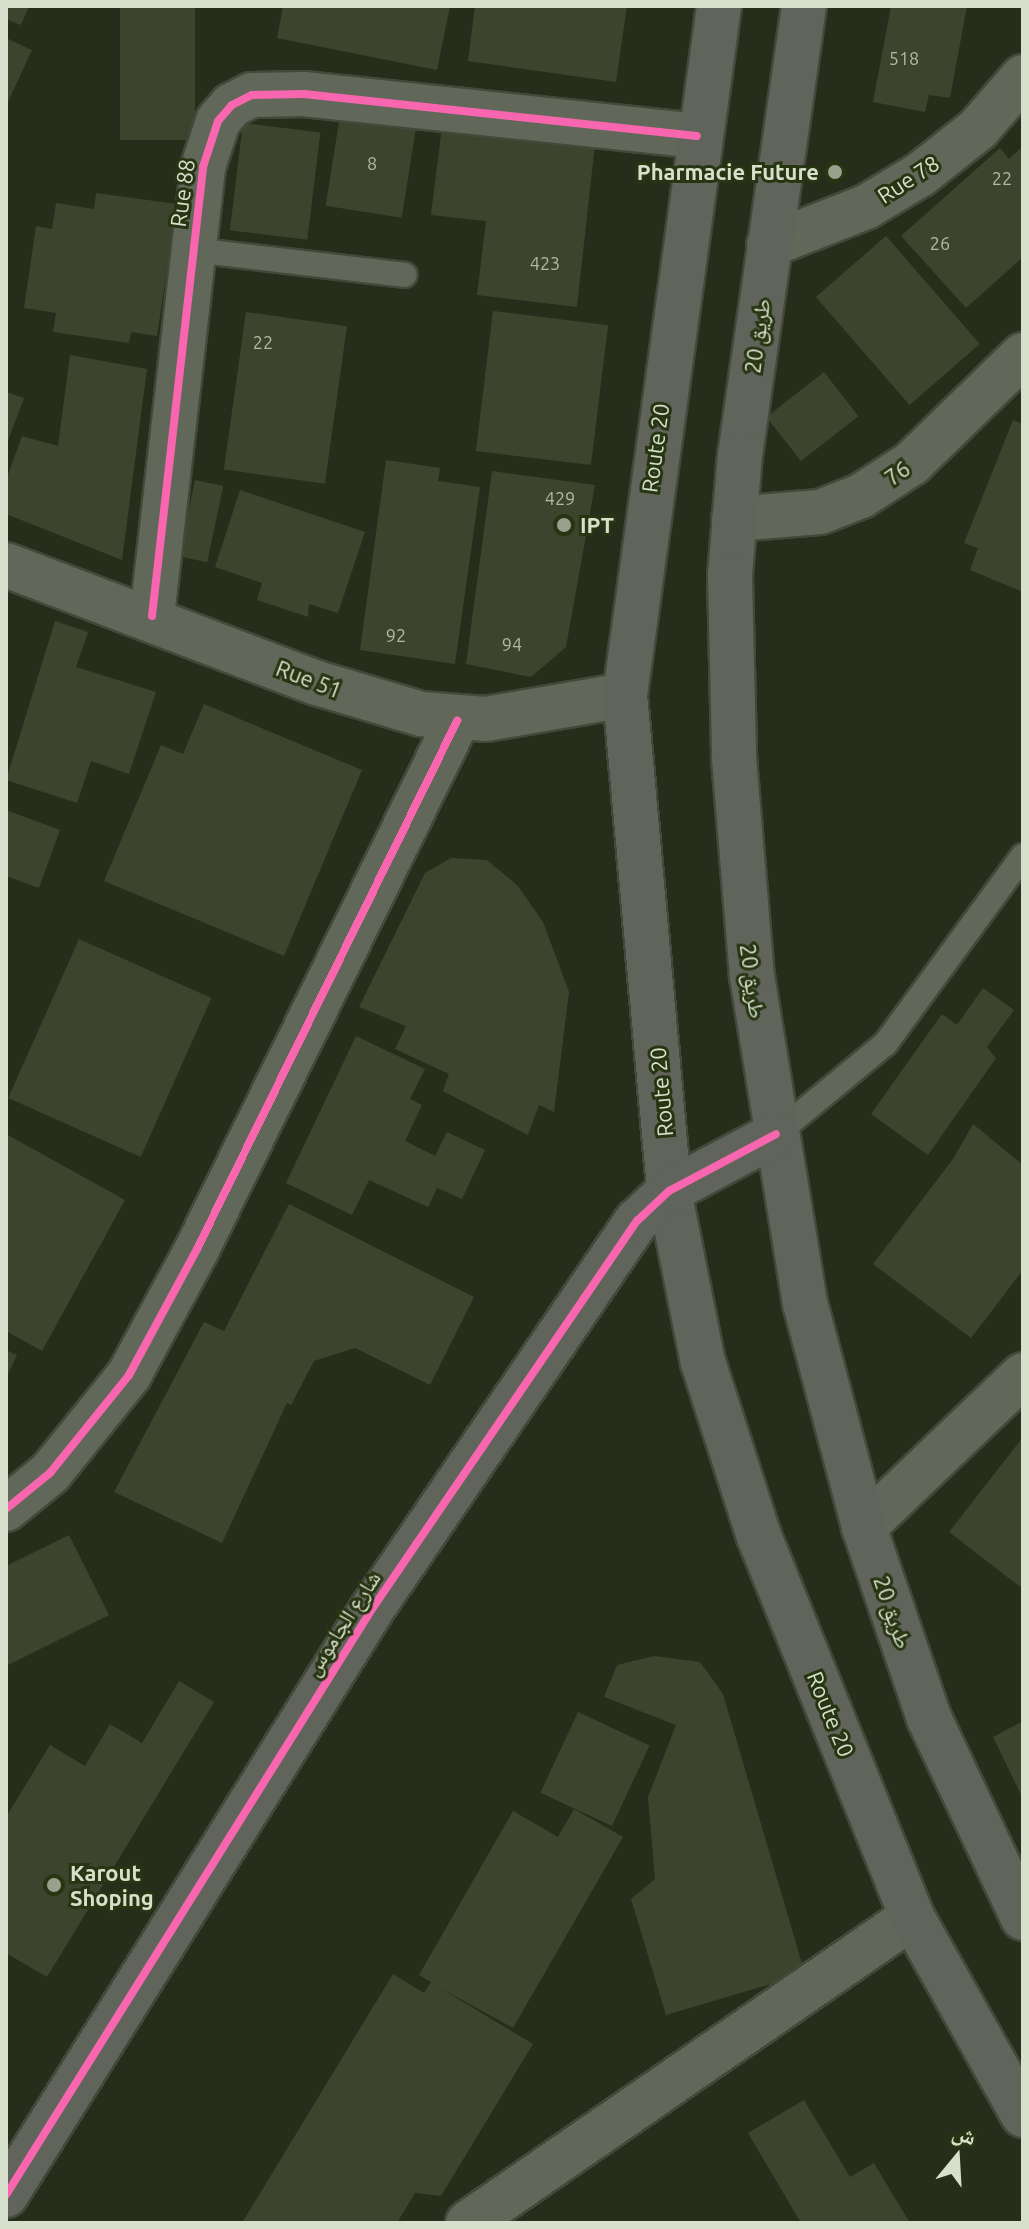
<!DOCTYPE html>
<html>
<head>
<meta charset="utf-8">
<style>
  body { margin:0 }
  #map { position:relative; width:1029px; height:2229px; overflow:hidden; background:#262d1a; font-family:Ubuntu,"Noto Naskh Arabic",sans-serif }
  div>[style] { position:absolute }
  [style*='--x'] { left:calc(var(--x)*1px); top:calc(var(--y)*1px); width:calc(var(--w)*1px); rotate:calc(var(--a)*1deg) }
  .building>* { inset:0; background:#3c442e; transform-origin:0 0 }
  .roads { filter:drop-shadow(2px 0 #43493a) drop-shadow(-2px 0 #43493a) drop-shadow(0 2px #43493a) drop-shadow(0 -2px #43493a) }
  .lane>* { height:24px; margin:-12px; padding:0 12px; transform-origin:12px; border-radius:12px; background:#626859 }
  .street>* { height:44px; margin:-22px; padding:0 22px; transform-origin:22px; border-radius:22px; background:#626859 }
  .secondary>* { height:44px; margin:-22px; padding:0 22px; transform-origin:22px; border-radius:22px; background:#61645a }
  .cycleway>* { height:8px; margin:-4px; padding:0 4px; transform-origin:4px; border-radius:4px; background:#f766af }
  .dots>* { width:22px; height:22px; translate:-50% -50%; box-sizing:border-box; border:4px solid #273512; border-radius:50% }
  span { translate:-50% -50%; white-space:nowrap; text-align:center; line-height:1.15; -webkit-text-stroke:6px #273512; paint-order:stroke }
  .number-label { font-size:18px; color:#b0b9a4 }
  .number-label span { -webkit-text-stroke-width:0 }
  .poi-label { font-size:22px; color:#d7e0cc; font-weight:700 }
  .right { translate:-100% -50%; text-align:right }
  .left { translate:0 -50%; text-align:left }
  .street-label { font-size:22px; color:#d7e0cc }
  .frame { position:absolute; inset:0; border:8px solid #d7e0cc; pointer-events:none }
  .north { position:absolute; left:917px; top:2117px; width:80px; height:80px; -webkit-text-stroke:6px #273512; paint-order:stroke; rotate:18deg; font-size:22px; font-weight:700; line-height:32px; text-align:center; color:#d7e0cc }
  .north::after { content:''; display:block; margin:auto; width:28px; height:36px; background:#d7e0cc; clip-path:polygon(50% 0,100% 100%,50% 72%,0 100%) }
</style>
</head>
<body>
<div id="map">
  <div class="building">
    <div style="clip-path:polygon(6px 6px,29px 6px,21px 25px,6px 19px)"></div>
    <div style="left:120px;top:6px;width:75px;height:134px"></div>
    <div style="clip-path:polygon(283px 6px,450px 6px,437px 70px,277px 38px)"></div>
    <div style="clip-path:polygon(475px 6px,627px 6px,616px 82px,468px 61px)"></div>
    <div style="clip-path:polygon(891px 6px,967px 6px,950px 98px,929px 95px,925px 112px,873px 102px)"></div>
    <div style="clip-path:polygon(6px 38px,32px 50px,6px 106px)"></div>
    <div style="left:341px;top:109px;width:77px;height:98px;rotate:9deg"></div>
    <div style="left:243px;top:123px;width:78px;height:108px;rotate:7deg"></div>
    <div style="clip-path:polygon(442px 127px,595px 144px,577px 307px,477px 295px,486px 221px,431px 215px)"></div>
    <div style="clip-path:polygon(1023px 146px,1023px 257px,966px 308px,901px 236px,1000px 148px,1009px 159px)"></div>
    <div style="clip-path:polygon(96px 193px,177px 204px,157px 336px,131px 332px,129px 343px,53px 332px,56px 313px,24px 308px,36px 226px,52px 229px,56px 203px,94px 209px)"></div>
    <div style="left:886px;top:236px;width:143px;height:93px;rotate:49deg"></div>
    <div style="left:493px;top:311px;width:116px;height:141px;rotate:7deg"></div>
    <div style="left:246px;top:312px;width:102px;height:159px;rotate:8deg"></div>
    <div style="clip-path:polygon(70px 355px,147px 369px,122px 560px,6px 514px,6px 480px,22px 436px,58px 446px)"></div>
    <div style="left:824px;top:372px;width:56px;height:73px;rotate:52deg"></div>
    <div style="clip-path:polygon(6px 392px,24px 398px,6px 446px)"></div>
    <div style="clip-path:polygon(1013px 420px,1023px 424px,1023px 592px,970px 570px,978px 548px,964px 543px)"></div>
    <div style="clip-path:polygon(386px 460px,440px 468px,438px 481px,480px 487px,455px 664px,360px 650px)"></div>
    <div style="clip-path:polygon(492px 471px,595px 485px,566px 647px,531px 677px,466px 664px)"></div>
    <div style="left:195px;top:480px;width:29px;height:78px;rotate:12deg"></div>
    <div style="clip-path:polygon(240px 490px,365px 532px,338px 613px,309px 604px,308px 617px,257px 600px,262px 583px,215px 567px)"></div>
    <div style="clip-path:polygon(55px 621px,88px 632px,76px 667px,156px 692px,129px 774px,91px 761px,77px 803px,6px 780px)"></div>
    <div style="clip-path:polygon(204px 704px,362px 770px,284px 956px,104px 881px,161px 745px,183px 754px)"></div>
    <div style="clip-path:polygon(6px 810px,60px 830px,39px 888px,6px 876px)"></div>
    <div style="clip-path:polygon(451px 858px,487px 860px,518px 886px,543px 922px,569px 992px,554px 1112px,539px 1105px,528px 1135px,443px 1091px,449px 1074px,395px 1049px,406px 1026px,359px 1007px,425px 873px)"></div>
    <div style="left:79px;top:939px;width:145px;height:174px;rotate:24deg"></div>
    <div style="clip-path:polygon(983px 988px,1014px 1010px,987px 1047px,996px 1058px,928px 1155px,871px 1114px,942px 1014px,957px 1025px)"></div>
    <div style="clip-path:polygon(356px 1036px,425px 1069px,410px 1099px,422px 1105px,405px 1141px,435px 1156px,447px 1132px,485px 1150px,462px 1199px,437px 1188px,428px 1207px,369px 1180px,352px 1215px,286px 1183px)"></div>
    <div style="clip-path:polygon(973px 1124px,1023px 1165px,1023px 1270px,971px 1338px,873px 1264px,953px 1159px)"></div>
    <div style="clip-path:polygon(6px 1134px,125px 1200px,42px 1351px,6px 1331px)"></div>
    <div style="clip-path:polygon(289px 1204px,474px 1297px,430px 1385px,355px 1348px,314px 1361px,291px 1405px,287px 1403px,222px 1543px,114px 1492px,204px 1322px,224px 1331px)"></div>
    <div style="clip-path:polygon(6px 1350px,17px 1355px,6px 1378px)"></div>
    <div style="clip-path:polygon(1023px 1437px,1023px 1589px,949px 1532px)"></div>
    <div style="clip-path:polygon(69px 1535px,109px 1615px,6px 1666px,6px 1566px)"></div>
    <div style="clip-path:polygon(654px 1656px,700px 1662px,723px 1694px,805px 1974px,666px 2015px,631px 1899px,655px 1879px,648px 1797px,676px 1725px,604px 1697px,617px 1665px)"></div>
    <div style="clip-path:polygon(179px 1681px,214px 1702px,47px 1977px,6px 1953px,6px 1817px,50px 1745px,85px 1766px,110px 1724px,142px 1743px)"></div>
    <div style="left:578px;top:1712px;width:79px;height:89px;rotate:25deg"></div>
    <div style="clip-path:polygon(1023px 1721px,1023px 1799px,993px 1737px)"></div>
    <div style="clip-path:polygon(574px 1809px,623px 1837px,513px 2028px,440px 1988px,533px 2044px,441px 2196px,415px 2193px,397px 2223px,242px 2223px,393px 1974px,424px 1993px,431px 1982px,419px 1975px,513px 1811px,558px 1837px)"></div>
    <div style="clip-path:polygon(804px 2100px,850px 2177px,874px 2163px,910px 2223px,801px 2223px,748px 2133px)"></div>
  </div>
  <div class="roads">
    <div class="lane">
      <div style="--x:193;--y:250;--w:213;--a:6.7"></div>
      <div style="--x:776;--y:1134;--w:143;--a:-39.6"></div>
      <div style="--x:886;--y:1043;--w:232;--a:-53.8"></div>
    </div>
    <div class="street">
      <div style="--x:769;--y:245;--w:104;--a:-21.4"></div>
      <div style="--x:866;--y:207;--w:64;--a:-31"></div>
      <div style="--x:921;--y:174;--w:73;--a:-38.3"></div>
      <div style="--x:978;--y:129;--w:69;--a:-49.1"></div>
      <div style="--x:734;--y:519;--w:86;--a:-4.7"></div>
      <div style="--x:820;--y:512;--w:44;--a:-21.3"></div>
      <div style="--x:861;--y:496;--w:61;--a:-32.9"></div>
      <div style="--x:912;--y:463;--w:155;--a:-44.2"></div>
      <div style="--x:6;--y:565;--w:333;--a:20.8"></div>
      <div style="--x:317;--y:683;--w:109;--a:16.6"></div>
      <div style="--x:421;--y:714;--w:65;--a:4.4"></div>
      <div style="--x:486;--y:719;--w:141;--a:-9.8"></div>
      <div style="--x:152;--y:616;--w:452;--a:-83.5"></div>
      <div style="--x:203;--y:167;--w:48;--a:-71.9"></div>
      <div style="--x:218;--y:121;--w:21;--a:-49"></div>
      <div style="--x:232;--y:105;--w:22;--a:-27"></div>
      <div style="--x:252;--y:95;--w:52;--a:-1.1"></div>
      <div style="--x:304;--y:94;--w:395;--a:6.1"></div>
      <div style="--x:6;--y:1509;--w:57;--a:-39.3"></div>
      <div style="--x:50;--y:1473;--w:126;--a:-51.1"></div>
      <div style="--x:129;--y:1375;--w:143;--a:-61.6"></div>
      <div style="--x:197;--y:1249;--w:589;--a:-63.78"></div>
      <div style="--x:864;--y:1527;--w:220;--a:-43.7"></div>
      <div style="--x:468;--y:2223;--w:539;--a:-34.57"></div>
    </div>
    <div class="secondary">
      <div style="--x:719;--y:6;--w:695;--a:97.77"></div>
      <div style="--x:625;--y:695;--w:498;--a:84.9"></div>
      <div style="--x:669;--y:1191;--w:174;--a:78.8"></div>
      <div style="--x:703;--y:1362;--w:183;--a:72.2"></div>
      <div style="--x:759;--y:1536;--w:411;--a:68.1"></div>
      <div style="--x:912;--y:1917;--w:227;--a:60.7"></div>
      <div style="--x:804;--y:6;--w:453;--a:98.1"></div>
      <div style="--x:740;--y:454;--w:121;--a:94.7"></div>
      <div style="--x:730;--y:575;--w:183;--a:88.7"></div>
      <div style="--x:734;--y:758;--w:219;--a:85.3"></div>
      <div style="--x:752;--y:976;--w:331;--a:80.8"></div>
      <div style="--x:805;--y:1303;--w:232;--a:75.2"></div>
      <div style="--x:864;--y:1527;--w:202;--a:71.2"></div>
      <div style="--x:929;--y:1718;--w:221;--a:64.8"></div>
      <div style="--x:6;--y:2195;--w:691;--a:-58.01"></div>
      <div style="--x:372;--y:1609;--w:470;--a:-55.7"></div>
      <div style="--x:637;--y:1221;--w:44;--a:-43.2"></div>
      <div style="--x:669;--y:1191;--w:121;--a:-28"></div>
    </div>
  </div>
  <div class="cycleway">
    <div style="--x:152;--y:616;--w:452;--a:-83.5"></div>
    <div style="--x:203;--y:167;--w:48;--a:-71.9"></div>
    <div style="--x:218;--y:121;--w:21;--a:-49"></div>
    <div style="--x:232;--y:105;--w:22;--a:-27"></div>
    <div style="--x:252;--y:95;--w:52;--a:-1.1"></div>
    <div style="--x:304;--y:94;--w:395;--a:6.1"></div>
    <div style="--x:6;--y:1509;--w:57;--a:-39.3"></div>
    <div style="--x:50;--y:1473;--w:126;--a:-51.1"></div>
    <div style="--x:129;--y:1375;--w:143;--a:-61.6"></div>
    <div style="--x:197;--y:1249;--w:589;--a:-63.78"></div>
    <div style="--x:6;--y:2195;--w:691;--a:-58.01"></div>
    <div style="--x:372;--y:1609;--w:470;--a:-55.7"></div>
    <div style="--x:637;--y:1221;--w:44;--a:-43.2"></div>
    <div style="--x:669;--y:1191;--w:121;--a:-28"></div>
  </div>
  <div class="dots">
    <div style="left:835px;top:172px;background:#99a18e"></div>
    <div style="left:564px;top:525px;background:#99a18e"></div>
    <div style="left:54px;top:1885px;background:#99a18e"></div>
  </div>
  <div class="number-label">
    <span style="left:904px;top:58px">518</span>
    <span style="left:372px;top:163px">8</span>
    <span style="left:1002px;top:178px">22</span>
    <span style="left:940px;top:243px">26</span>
    <span style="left:545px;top:263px">423</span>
    <span style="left:263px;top:342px">22</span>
    <span style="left:560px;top:498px">429</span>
    <span style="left:396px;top:635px">92</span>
    <span style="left:512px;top:644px">94</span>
  </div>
  <div class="poi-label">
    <span class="right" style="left:819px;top:172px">Pharmacie Future</span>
    <span class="left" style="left:580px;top:525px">IPT</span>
    <span class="left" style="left:70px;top:1885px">Karout<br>Shoping</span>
  </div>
  <div class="street-label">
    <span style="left:908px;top:179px;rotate:-33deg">Rue 78</span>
    <span style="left:182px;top:193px;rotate:-82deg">Rue 88</span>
    <span style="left:757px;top:336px;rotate:-82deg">طريق 20</span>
    <span style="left:655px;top:448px;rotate:-82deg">Route 20</span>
    <span style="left:897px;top:473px;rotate:-35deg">76</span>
    <span style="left:309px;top:679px;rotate:21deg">Rue 51</span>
    <span style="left:753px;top:981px;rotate:82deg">طريق 20</span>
    <span style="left:661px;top:1092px;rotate:-95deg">Route 20</span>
    <span style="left:893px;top:1612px;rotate:71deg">طريق 20</span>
    <span style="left:342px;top:1623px;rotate:-57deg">شارع الجاموس</span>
    <span style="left:831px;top:1714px;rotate:68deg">Route 20</span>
  </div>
  <div class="frame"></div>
  <div class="north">ش</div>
</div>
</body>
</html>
